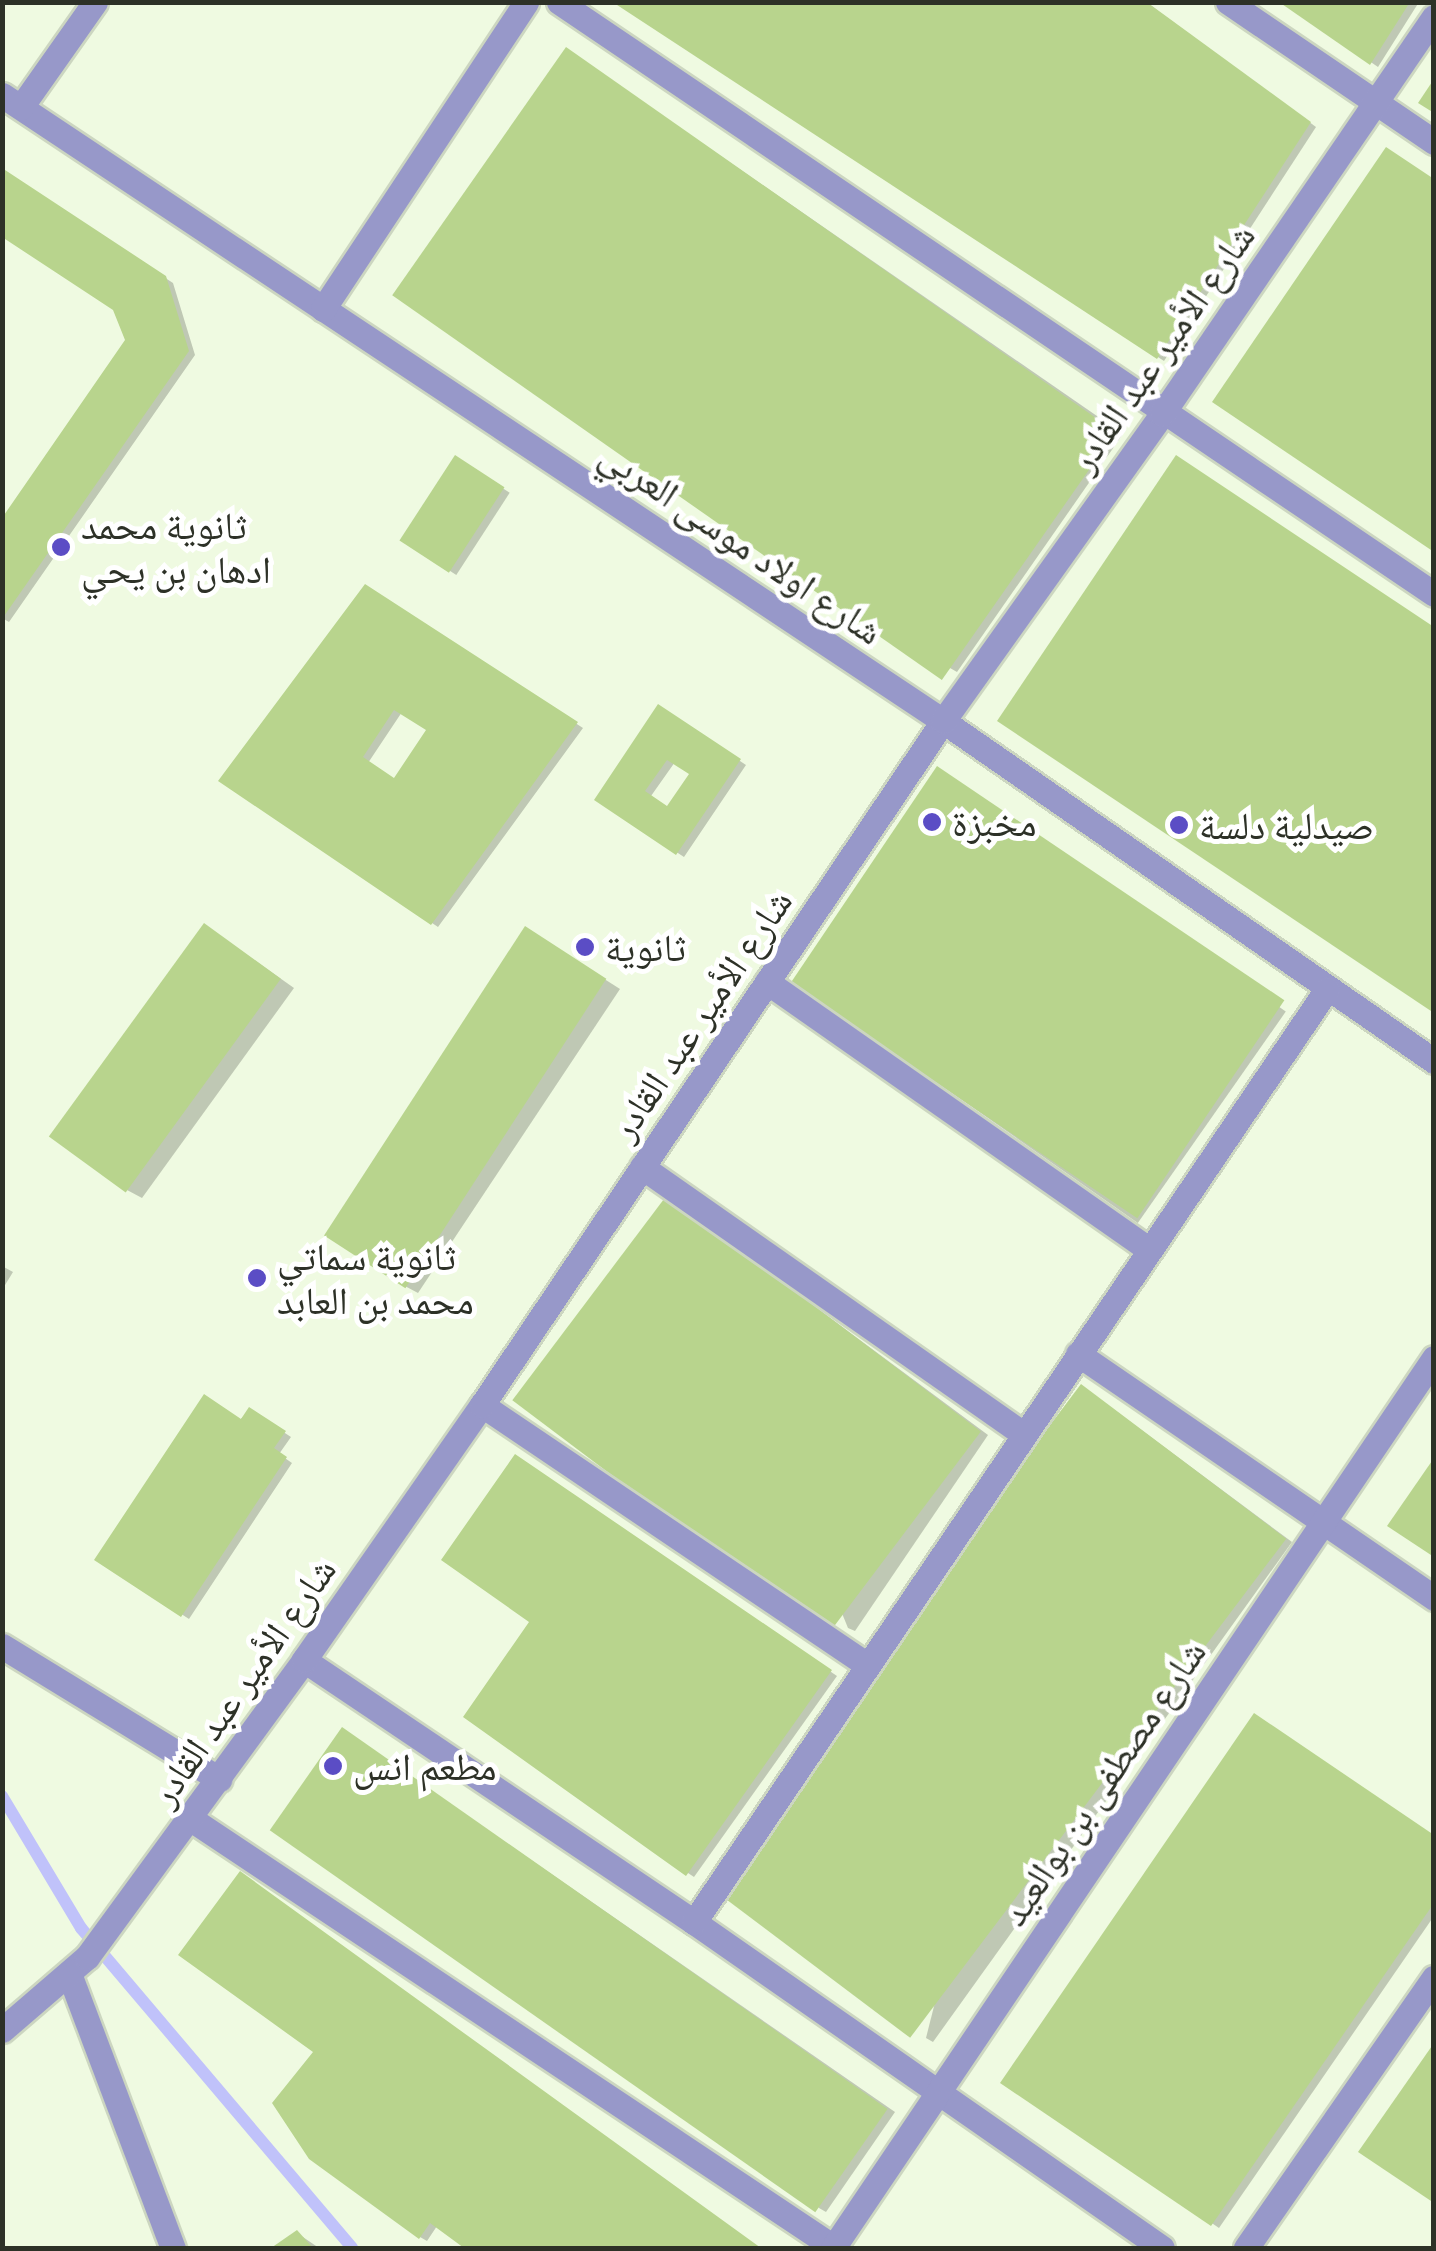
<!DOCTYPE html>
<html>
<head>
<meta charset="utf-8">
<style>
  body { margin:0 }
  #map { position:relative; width:1436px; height:2251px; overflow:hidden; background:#effae1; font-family:"Exo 2","Noto Naskh Arabic",sans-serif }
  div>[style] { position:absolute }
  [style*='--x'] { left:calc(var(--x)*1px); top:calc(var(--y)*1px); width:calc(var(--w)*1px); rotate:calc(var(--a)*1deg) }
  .shadow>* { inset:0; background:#0003; transform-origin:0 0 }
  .stream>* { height:12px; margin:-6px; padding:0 6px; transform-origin:6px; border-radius:6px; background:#c0c2fa }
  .building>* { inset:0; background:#b8d48d; transform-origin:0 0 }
  .roads { filter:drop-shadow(2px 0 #ccd6c0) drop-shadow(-2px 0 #ccd6c0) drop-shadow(0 2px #ccd6c0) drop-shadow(0 -2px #ccd6c0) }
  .street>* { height:25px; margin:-12.5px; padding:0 12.5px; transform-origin:12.5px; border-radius:12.5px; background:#9798c9 }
  .dots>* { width:28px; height:28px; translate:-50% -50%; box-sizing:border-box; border:5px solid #fff; border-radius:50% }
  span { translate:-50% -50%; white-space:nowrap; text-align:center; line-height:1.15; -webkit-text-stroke:10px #fff; paint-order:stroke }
  .street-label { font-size:38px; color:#2d3127 }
  .poi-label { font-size:38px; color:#2d3127 }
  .left { translate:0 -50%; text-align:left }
  .frame { position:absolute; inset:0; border:5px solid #2d3127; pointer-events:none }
</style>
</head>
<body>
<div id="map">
  <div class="shadow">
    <div style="clip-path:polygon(618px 2px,1146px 2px,1316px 127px,1164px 361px)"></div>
    <div style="clip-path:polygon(1283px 2px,1419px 2px,1378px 67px)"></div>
    <div style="clip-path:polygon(573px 54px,1123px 434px,957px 672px,950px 668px)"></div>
    <div style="clip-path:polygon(2px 171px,173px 283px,195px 355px,9px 622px,2px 618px,127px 340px,115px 308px)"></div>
    <div style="left:456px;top:458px;width:64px;height:98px;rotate:33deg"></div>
    <div style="clip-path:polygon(evenodd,365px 587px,583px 728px,438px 927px,221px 781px,365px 587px,402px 712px,429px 729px,395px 781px,368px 763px,402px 712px)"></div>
    <div style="clip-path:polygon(evenodd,659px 707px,746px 765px,684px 857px,597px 800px,659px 707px,675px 762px,692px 773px,668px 809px,651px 796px,675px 762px)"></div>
    <div style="left:945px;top:773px;width:416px;height:258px;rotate:35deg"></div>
    <div style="clip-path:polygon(219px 935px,294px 988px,142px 1198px,127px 1190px)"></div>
    <div style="clip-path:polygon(540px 938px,620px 989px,418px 1293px,403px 1285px)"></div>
    <div style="clip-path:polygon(674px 1202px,988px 1435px,855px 1631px,848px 1628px)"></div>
    <div style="clip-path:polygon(2px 1266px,13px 1272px,2px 1290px)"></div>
    <div style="clip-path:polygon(1089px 1391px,1292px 1542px,933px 2042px,926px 2038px)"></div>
    <div style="clip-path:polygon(250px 1410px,291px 1437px,279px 1454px,292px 1463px,189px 1619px,97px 1559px)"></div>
    <div style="clip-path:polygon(522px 1462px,837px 1676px,694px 1877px,688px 1873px,533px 1622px)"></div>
    <div style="clip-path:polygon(349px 1734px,895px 2112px,826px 2212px,819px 2208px)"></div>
    <div style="clip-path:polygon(1434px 1837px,1434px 1916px,1219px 2228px,1004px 2082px)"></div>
    <div style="clip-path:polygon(247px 1878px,758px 2248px,469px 2248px,437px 2226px,427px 2241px,420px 2237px)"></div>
    <div style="clip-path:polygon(297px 2233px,319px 2248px,275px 2248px)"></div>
  </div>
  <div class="stream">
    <div style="--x:2;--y:1796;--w:154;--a:59.1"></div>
    <div style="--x:81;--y:1928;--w:419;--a:49.7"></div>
  </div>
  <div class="building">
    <div style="clip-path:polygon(1279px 2px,1410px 2px,1370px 65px)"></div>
    <div style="clip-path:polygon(614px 3px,1148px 3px,1311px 122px,1157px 359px)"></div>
    <div style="left:566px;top:47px;width:671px;height:303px;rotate:35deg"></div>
    <div style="clip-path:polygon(1434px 79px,1434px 113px,1418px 103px)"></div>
    <div style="clip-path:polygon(1386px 147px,1434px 179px,1434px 552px,1212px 402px)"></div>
    <div style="clip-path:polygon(2px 168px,166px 276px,189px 351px,2px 619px,2px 518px,125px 340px,113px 310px,2px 237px)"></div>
    <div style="left:455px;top:455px;width:59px;height:102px;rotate:33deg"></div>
    <div style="clip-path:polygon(1176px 455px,1434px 627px,1434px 1013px,997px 721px)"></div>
    <div style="clip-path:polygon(evenodd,365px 584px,578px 722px,431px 925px,218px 781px,365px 584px,394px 710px,426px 730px,394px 778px,363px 757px,394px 710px)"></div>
    <div style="clip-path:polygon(evenodd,658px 704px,741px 759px,676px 855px,594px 800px,658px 704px,667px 760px,689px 774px,667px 806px,645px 791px,667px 760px)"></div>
    <div style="left:937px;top:766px;width:419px;height:263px;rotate:34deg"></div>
    <div style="left:204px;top:923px;width:95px;height:264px;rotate:36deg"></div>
    <div style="left:525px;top:926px;width:97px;height:369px;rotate:33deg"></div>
    <div style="left:667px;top:1195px;width:393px;height:257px;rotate:37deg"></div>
    <div style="left:1081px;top:1384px;width:257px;height:625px;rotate:37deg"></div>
    <div style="clip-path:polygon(204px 1394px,241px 1419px,249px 1407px,286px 1431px,274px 1448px,287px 1457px,181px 1617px,94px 1560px)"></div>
    <div style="clip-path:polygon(515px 1454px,832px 1670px,686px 1876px,463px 1717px,529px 1622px,441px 1560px)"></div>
    <div style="clip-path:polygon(1434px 1458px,1434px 1557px,1387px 1526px)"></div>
    <div style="clip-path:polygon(1254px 1713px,1434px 1835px,1434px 1903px,1211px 2226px,1000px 2083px)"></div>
    <div style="left:342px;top:1727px;width:666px;height:126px;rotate:35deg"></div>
    <div style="clip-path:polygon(240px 1871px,761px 2248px,464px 2248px,430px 2223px,419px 2239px,309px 2159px,272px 2103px,313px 2052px,178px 1955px)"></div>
    <div style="clip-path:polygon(1434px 2043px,1434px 2203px,1358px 2152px)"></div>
    <div style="clip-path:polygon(297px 2230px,313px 2248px,271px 2248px)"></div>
  </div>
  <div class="roads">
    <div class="street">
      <div style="--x:559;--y:2;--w:1056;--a:34.08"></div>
      <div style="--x:1228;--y:2;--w:249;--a:34.2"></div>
      <div style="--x:2;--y:95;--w:1130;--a:33.63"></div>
      <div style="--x:943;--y:721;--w:597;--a:34.7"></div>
      <div style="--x:21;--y:107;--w:128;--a:-54.8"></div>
      <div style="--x:323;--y:309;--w:368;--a:-56.5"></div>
      <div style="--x:767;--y:982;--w:466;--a:35"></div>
      <div style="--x:642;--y:1167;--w:466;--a:35"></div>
      <div style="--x:1078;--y:1354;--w:432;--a:34.4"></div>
      <div style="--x:482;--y:1405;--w:465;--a:34"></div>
      <div style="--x:2;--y:1646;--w:255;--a:31.5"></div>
      <div style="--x:304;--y:1660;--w:470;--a:33.9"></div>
      <div style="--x:694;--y:1922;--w:570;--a:34.86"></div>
      <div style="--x:191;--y:1819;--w:774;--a:33.67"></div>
      <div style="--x:694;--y:1922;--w:1127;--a:-55.84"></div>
      <div style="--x:70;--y:1976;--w:291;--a:69.3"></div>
      <div style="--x:2;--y:2030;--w:112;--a:-40.7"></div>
      <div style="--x:87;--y:1957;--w:368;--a:-53.8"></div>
      <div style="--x:304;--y:1660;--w:311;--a:-55.1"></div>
      <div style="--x:482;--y:1405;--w:825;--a:-56.02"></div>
      <div style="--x:943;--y:721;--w:377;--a:-54.5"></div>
      <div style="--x:1162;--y:414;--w:481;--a:-55.6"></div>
      <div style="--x:833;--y:2248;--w:1074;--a:-55.97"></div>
      <div style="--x:1246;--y:2248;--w:329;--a:-55.2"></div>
    </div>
  </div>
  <div class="dots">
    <div style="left:61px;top:547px;background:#5b4dc5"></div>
    <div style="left:932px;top:822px;background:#5b4dc5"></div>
    <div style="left:1179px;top:825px;background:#5b4dc5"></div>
    <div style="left:585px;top:947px;background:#5b4dc5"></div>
    <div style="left:257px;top:1278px;background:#5b4dc5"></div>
    <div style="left:333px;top:1766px;background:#5b4dc5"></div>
  </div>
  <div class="street-label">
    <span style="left:1161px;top:347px;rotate:-55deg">شارع الأمير عبد القادر</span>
    <span style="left:742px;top:542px;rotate:34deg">شارع اولاد موسى العربي</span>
    <span style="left:700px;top:1014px;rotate:-56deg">شارع الأمير عبد القادر</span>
    <span style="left:242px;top:1681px;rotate:-55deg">شارع الأمير عبد القادر</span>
    <span style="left:1102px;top:1782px;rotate:-56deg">شارع مصطفى بن بوالعيد</span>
  </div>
  <div class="poi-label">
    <span class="left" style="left:81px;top:547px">ثانوية محمد<br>ادهان بن يحي</span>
    <span class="left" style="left:952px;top:822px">مخبزة</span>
    <span class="left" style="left:1199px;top:825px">صيدلية دلسة</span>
    <span class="left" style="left:605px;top:947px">ثانوية</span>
    <span class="left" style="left:277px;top:1278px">ثانوية سماتي<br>محمد بن العابد</span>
    <span class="left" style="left:353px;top:1766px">مطعم انس</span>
  </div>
  <div class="frame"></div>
</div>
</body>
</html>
